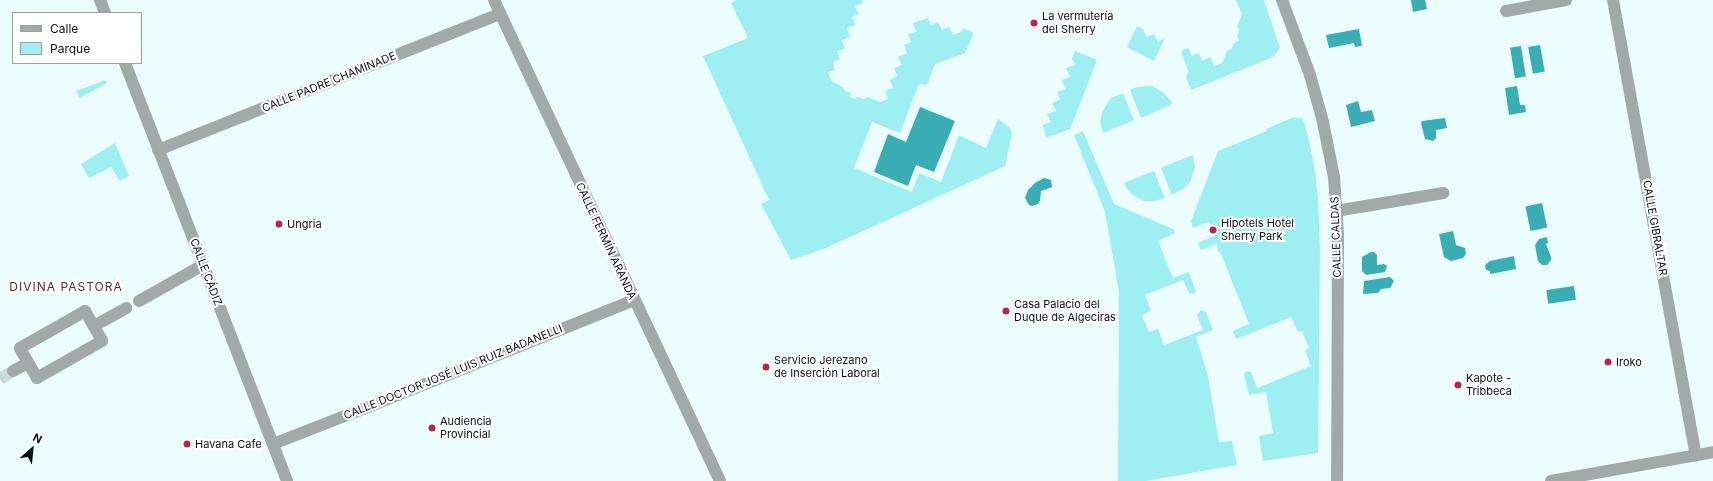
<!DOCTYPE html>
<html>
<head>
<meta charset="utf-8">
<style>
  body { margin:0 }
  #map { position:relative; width:1713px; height:481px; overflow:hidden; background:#ecfdfe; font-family:Inter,sans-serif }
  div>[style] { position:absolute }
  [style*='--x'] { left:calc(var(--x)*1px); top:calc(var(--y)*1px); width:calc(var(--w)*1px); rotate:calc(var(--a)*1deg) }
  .green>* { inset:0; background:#9eeff2 }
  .water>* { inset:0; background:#39aeb4; transform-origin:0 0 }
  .pedestrian-tunnel>* { height:12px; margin-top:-6px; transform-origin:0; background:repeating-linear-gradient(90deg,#cad9da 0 12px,transparent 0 18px) }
  .pedestrian>* { height:12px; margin:-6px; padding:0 6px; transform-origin:6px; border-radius:6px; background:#a1a9a9 }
  .minor>* { height:12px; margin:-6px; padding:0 6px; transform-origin:6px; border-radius:6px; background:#a1a9a9 }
  .tertiary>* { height:12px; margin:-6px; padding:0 6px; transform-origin:6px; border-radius:6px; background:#a1a9a9 }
  .dots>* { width:11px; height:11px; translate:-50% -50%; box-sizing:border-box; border:2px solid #fff; border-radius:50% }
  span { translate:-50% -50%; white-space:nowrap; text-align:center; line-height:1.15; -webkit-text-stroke:4px #fff; paint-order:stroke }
  .poi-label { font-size:11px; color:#090e0f }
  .left { translate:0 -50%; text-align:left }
  .street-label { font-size:11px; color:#090e0f }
  .neighbourhood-label { font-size:12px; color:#6c2631; letter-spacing:1px }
  .legend { position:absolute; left:12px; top:12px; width:130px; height:52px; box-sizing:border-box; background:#fff; border:1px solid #9d9f9f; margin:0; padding:5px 7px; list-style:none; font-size:12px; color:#090e0f }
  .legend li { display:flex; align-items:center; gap:8px; height:20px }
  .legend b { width:20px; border:1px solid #9d9f9f }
  .north { position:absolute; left:12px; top:429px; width:40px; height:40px; -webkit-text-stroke:3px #fff; paint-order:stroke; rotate:27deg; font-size:11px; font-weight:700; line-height:16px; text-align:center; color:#090e0f }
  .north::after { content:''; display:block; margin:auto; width:14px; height:18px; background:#090e0f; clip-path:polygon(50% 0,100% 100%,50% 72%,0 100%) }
</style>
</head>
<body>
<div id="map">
  <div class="green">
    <div style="clip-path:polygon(737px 0,862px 0,863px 3px,855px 6px,859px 14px,852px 17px,855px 25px,847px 28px,850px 37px,842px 40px,845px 49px,837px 51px,840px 59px,833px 62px,835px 70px,828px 72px,831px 81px,843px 87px,845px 91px,851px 93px,850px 97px,854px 99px,858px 97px,864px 99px,868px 97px,880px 102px,888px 99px,885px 91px,893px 88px,890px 80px,897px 76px,894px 68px,902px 65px,898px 57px,907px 53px,904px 45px,911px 42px,908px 34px,916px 32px,913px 23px,928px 18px,931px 25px,938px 22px,942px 30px,949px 27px,953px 35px,961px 32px,963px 28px,974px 33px,965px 53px,935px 64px,927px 85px,919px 84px,900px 133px,872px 122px,854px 168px,912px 192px,919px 173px,941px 182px,959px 135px,986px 148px,998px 119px,1010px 128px,1012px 133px,1005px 166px,826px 248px,791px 260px,761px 204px,769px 200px,703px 56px,748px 38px,731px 3px)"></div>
    <div style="clip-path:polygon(1236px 0,1264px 0,1280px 48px,1273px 57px,1191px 90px,1186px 77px,1188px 71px,1181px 51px,1188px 48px,1192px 56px,1199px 53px,1202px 61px,1210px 57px,1214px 66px,1222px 63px,1227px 51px,1231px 49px,1234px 43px,1239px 41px,1237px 36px,1239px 30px,1237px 26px,1242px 14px)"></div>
    <div style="clip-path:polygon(1137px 26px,1143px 29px,1146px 37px,1154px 34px,1158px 42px,1165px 38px,1154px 61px,1127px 47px)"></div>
    <div style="clip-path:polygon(1075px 51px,1097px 60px,1070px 129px,1046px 138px,1043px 125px,1051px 122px,1047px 114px,1056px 111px,1052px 103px,1060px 100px,1057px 92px,1065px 89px,1062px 80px,1070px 77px,1066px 68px,1075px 65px,1072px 58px)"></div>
    <div style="clip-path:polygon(106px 80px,107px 83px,80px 98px,76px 91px)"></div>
    <div style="clip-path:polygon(1152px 86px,1164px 93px,1173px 104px,1141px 118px,1130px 90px,1137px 87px)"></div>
    <div style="clip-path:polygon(1123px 93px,1134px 120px,1103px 133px,1100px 123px,1102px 112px,1111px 98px)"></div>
    <div style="clip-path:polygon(1294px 117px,1303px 119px,1308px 136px,1315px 170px,1318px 201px,1320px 253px,1318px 453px,1263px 461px,1259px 436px,1273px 433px,1266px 392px,1249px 395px,1244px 375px,1246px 371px,1251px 372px,1257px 388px,1311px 366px,1305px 350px,1309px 348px,1302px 331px,1298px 332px,1291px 317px,1236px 339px,1233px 331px,1249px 324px,1221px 254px,1218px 252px,1217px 244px,1201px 250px,1198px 243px,1214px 236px,1209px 222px,1193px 228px,1191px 221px,1218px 151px,1267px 131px,1266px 129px)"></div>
    <div style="clip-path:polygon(1083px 131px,1114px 204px,1173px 229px,1175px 233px,1158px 241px,1173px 278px,1189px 272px,1196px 292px,1193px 294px,1189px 293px,1183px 280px,1145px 295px,1151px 311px,1142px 315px,1149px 332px,1158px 329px,1164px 345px,1203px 330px,1197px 315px,1201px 310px,1206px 312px,1213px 330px,1196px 337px,1208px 376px,1219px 442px,1232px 441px,1237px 465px,1146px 481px,1118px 481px,1119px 292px,1105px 212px,1074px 135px)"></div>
    <div style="clip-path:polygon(115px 143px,129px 176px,120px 181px,111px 167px,89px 178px,81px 164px)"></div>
    <div style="clip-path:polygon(1193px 155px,1195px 168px,1190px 182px,1184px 188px,1172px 195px,1161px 168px)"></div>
    <div style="clip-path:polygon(1154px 171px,1165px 198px,1155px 201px,1144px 201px,1136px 197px,1128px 191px,1124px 183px)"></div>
  </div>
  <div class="water">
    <div style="clip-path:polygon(1411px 0,1425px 0,1427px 9px,1413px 12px)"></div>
    <div style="clip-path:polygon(1359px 29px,1362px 46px,1355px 47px,1354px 43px,1329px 48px,1326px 35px)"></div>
    <div style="left:1540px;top:45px;width:27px;height:12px;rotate:80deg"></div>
    <div style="left:1521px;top:46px;width:31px;height:11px;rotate:81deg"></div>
    <div style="clip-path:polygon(1517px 86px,1520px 105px,1525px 105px,1526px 112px,1509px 115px,1505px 88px)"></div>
    <div style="clip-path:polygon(1358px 101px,1361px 112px,1372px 110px,1375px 121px,1351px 127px,1346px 105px)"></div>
    <div style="clip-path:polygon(920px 107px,955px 121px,934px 172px,916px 165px,908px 186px,874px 172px,888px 134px,906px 142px)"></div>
    <div style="clip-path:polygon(1445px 118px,1447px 128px,1436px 130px,1436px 138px,1433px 141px,1425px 139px,1421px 123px,1422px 121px)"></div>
    <div style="clip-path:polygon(1044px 178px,1051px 180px,1052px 187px,1041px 191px,1040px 201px,1038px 204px,1032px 206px,1029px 205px,1025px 198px,1028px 190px,1035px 183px)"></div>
    <div style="left:1542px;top:203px;width:25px;height:17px;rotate:78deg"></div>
    <div style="clip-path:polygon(1453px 231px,1456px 245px,1465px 248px,1466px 254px,1463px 258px,1451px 261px,1444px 257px,1439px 234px)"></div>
    <div style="clip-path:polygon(1547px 237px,1548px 243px,1546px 244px,1551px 257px,1551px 260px,1547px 265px,1542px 265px,1538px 261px,1535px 245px,1539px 239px)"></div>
    <div style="clip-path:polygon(1371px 252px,1374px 252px,1377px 255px,1377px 265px,1384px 264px,1387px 266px,1385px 272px,1366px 275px,1362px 271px,1362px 257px)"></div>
    <div style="clip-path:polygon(1514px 256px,1516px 269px,1490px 274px,1490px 271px,1486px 270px,1485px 265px,1490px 261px)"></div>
    <div style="clip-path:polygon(1390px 277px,1394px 281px,1390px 288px,1381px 289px,1378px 293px,1363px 294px,1364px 281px)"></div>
    <div style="left:1574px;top:286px;width:14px;height:28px;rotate:82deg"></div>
  </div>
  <div class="pedestrian-tunnel">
    <div style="--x:0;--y:379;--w:15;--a:-32"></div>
  </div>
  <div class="pedestrian">
    <div style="--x:139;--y:301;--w:73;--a:-29.4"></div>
    <div style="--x:85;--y:311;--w:34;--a:60"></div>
    <div style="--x:102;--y:341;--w:75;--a:150.4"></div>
    <div style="--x:37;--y:378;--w:34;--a:-120"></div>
    <div style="--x:20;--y:348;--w:75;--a:-29.6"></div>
    <div style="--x:94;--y:326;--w:37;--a:-29"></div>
    <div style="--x:13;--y:371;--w:17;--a:-28"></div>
    <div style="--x:273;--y:444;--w:97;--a:-21.3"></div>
  </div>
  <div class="minor">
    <div style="--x:494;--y:0;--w:531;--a:64.83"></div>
    <div style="--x:1282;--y:0;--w:80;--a:69.5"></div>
    <div style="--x:1310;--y:75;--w:49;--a:74.5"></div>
    <div style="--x:1323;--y:122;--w:56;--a:78.7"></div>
    <div style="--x:1334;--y:177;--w:57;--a:86"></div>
    <div style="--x:1338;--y:234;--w:247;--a:90.2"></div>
    <div style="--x:1613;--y:0;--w:463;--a:79.7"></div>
    <div style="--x:1506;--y:11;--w:61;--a:-10.4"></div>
    <div style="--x:158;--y:150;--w:368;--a:-21.7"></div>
    <div style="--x:1336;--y:211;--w:109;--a:-9.5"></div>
    <div style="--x:363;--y:409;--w:292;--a:-21.9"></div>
  </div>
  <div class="tertiary">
    <div style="--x:100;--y:0;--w:14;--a:69"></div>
    <div style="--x:125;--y:63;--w:448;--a:68.8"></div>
    <div style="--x:1551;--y:481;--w:165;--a:-10.1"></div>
  </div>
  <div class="dots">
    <div style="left:1034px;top:23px;background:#b82747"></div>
    <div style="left:279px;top:224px;background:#b82747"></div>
    <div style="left:1213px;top:230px;background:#b82747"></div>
    <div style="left:1006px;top:311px;background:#b82747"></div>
    <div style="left:1608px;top:362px;background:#b82747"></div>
    <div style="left:766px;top:367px;background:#b82747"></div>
    <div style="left:1458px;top:385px;background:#b82747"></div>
    <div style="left:432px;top:428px;background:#b82747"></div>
    <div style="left:187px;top:444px;background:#b82747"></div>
  </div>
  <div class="poi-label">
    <span class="left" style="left:1042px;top:23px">La vermutería<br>del Sherry</span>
    <span class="left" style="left:287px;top:224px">Ungria</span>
    <span class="left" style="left:1221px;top:230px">Hipotels Hotel<br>Sherry Park</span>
    <span class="left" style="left:1014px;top:311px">Casa Palacio del<br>Duque de Algeciras</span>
    <span class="left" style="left:774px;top:367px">Servicio Jerezano<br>de Inserción Laboral</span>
    <span class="left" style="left:1616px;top:362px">Iroko</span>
    <span class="left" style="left:1466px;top:385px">Kapote -<br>Tribbeca</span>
    <span class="left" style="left:440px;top:428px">Audiencia<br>Provincial</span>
    <span class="left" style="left:195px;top:444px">Havana Cafe</span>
  </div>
  <div class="street-label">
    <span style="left:329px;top:82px;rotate:-22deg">CALLE PADRE CHAMINADE</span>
    <span style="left:1655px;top:228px;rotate:80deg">CALLE GIBRALTAR</span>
    <span style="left:1336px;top:237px;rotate:-92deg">CALLE CALDAS</span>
    <span style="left:606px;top:241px;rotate:65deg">CALLE FERMÍN ARANDA</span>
    <span style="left:206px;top:272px;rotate:69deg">CALLE CÁDIZ</span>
    <span style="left:453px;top:372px;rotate:-22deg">CALLE DOCTOR JOSÉ LUIS RUIZ BADANELLI</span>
  </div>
  <div class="neighbourhood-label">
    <span style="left:66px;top:287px">DIVINA PASTORA</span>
  </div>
  <ul class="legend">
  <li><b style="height:5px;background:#a1a9a9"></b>Calle</li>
  <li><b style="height:11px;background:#9eeff2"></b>Parque</li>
  </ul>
  <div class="north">N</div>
</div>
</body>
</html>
